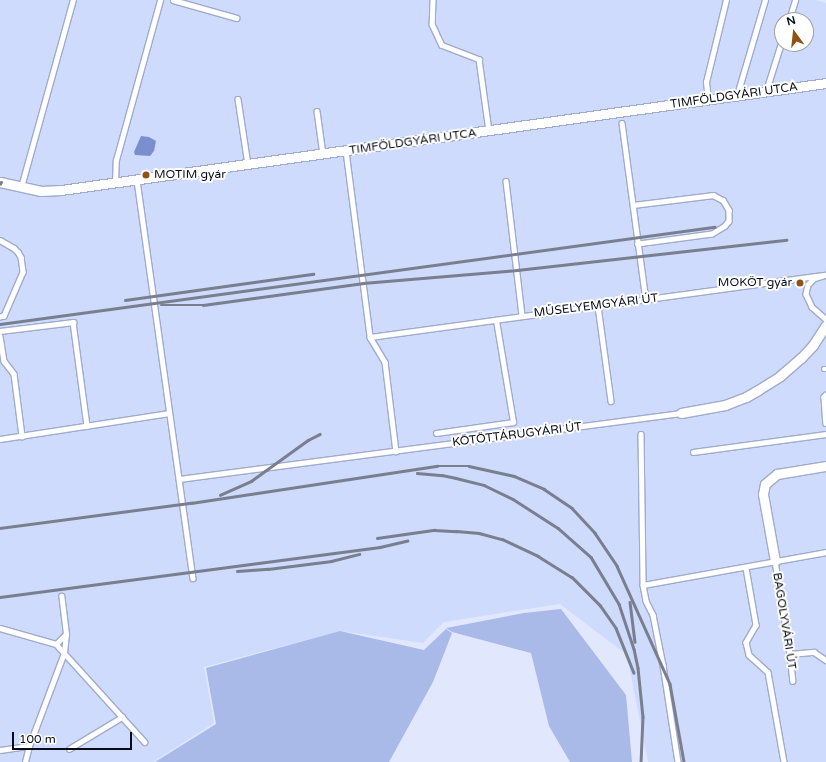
<!DOCTYPE html>
<html>
<head>
<meta charset="utf-8">
<style>
  body { margin:0 }
  #map { position:relative; width:826px; height:762px; overflow:hidden; background:#e1e8fd; font-family:"Varela Round",sans-serif }
  div>[style] { position:absolute }
  [style*='--x'] { left:calc(var(--x)*1px); top:calc(var(--y)*1px); width:calc(var(--w)*1px); rotate:calc(var(--a)*1deg) }
  .built>* { inset:0; background:#cfdbfc }
  .green>* { inset:0; background:#a9b9e8 }
  .water>* { inset:0; background:#7b8fcf }
  .roads { filter:drop-shadow(1px 0 #a0abcc) drop-shadow(-1px 0 #a0abcc) drop-shadow(0 1px #a0abcc) drop-shadow(0 -1px #a0abcc) }
  .lane>* { height:4.5px; margin:-2.25px; padding:0 2.25px; transform-origin:2.25px; border-radius:2.25px; background:#fff }
  .street>* { height:9px; margin:-4.5px; padding:0 4.5px; transform-origin:4.5px; border-radius:4.5px; background:#fff }
  .rail>* { height:2.5px; margin:-1.25px; padding:0 1.25px; transform-origin:1.25px; border-radius:1.25px; background:#797f8f }
  .dots>* { width:11px; height:11px; translate:-50% -50%; box-sizing:border-box; border:2px solid #fff; border-radius:50% }
  span { translate:-50% -50%; white-space:nowrap; text-align:center; line-height:1.15; -webkit-text-stroke:4px #fff; paint-order:stroke }
  .street-label { font-size:12px; color:#080c17 }
  .poi-label { font-size:12px; color:#080c17 }
  .left { translate:0 -50%; text-align:left }
  .right { translate:-100% -50%; text-align:right }
  .north { position:absolute; left:774px; top:12px; width:40px; height:40px; box-sizing:border-box; background:#fff; border:1px solid #9c9ea2; border-radius:50%; rotate:345deg; font-size:11px; font-weight:700; line-height:16px; text-align:center; color:#080c17 }
  .north::after { content:''; display:block; margin:auto; width:14px; height:18px; background:#8e5212; clip-path:polygon(50% 0,100% 100%,50% 72%,0 100%) }
  .scale { position:absolute; left:12px; top:732px; width:120px; height:18px; box-sizing:border-box; border:2px solid #080c17; border-top:0; padding-left:5px; font-size:12px; line-height:14px; white-space:nowrap; color:#080c17; -webkit-text-stroke:3px #fff; paint-order:stroke }
</style>
</head>
<body>
<div id="map">
  <div class="built">
    <div style="clip-path:polygon(evenodd,0 0,816px 0,826px 3px,826px 762px,648px 762px,627px 655px,560px 604px,444px 622px,423px 643px,341px 631px,204px 667px,214px 723px,153px 762px,0 762px,0 0,782px 20px,806px 20px,806px 44px,782px 44px,782px 20px)"></div>
  </div>
  <div class="green">
    <div style="clip-path:polygon(561px 609px,626px 695px,632px 762px,570px 762px,549px 726px,531px 653px,452px 632px,446px 628px,524px 613px)"></div>
    <div style="clip-path:polygon(446px 629px,452px 633px,433px 682px,389px 762px,155px 762px,216px 724px,206px 668px,340px 631px,424px 650px)"></div>
  </div>
  <div class="water">
    <div style="clip-path:polygon(141px 136px,149px 137px,156px 141px,154px 151px,150px 156px,135px 155px,134px 152px)"></div>
  </div>
  <div class="roads">
    <div class="lane">
      <div style="--x:173;--y:0;--w:66;--a:15.7"></div>
      <div style="--x:433;--y:0;--w:24;--a:92"></div>
      <div style="--x:432;--y:24;--w:23;--a:65"></div>
      <div style="--x:442;--y:45;--w:40;--a:21"></div>
      <div style="--x:479;--y:59;--w:73;--a:82.1"></div>
      <div style="--x:789;--y:20;--w:21;--a:-73"></div>
      <div style="--x:766;--y:91;--w:53;--a:-72.6"></div>
      <div style="--x:737;--y:95;--w:99;--a:-73.6"></div>
      <div style="--x:238;--y:99;--w:66;--a:81.3"></div>
      <div style="--x:708;--y:99;--w:17;--a:-97"></div>
      <div style="--x:706;--y:82;--w:84;--a:-76.3"></div>
      <div style="--x:317;--y:111;--w:43;--a:82.1"></div>
      <div style="--x:622;--y:123;--w:179;--a:82.3"></div>
      <div style="--x:346;--y:151;--w:188;--a:82.6"></div>
      <div style="--x:370;--y:337;--w:29;--a:59"></div>
      <div style="--x:385;--y:362;--w:90;--a:83"></div>
      <div style="--x:137;--y:180;--w:402;--a:82"></div>
      <div style="--x:506;--y:181;--w:136;--a:83.2"></div>
      <div style="--x:115;--y:183;--w:23;--a:-88"></div>
      <div style="--x:116;--y:160;--w:166;--a:-74.6"></div>
      <div style="--x:21;--y:187;--w:194;--a:-74.5"></div>
      <div style="--x:633;--y:205;--w:81;--a:-7.1"></div>
      <div style="--x:713;--y:195;--w:11;--a:27"></div>
      <div style="--x:723;--y:200;--w:12;--a:59"></div>
      <div style="--x:729;--y:210;--w:11;--a:90"></div>
      <div style="--x:729;--y:221;--w:6;--a:129"></div>
      <div style="--x:725;--y:226;--w:15;--a:148"></div>
      <div style="--x:712;--y:234;--w:75;--a:172.3"></div>
      <div style="--x:0;--y:240;--w:16;--a:30"></div>
      <div style="--x:14;--y:248;--w:6;--a:45"></div>
      <div style="--x:18;--y:252;--w:6;--a:59"></div>
      <div style="--x:21;--y:257;--w:15;--a:82"></div>
      <div style="--x:23;--y:272;--w:48;--a:113.4"></div>
      <div style="--x:4;--y:316;--w:4;--a:166"></div>
      <div style="--x:826;--y:275;--w:13;--a:162"></div>
      <div style="--x:814;--y:279;--w:8;--a:135"></div>
      <div style="--x:808;--y:285;--w:9;--a:103"></div>
      <div style="--x:806;--y:294;--w:14;--a:65"></div>
      <div style="--x:812;--y:307;--w:18;--a:41"></div>
      <div style="--x:598;--y:306;--w:96;--a:82.2"></div>
      <div style="--x:0;--y:331;--w:74;--a:-7"></div>
      <div style="--x:73;--y:322;--w:105;--a:82.3"></div>
      <div style="--x:0;--y:336;--w:25;--a:81"></div>
      <div style="--x:4;--y:361;--w:16;--a:52"></div>
      <div style="--x:14;--y:374;--w:63;--a:82.6"></div>
      <div style="--x:370;--y:337;--w:457;--a:-7.8"></div>
      <div style="--x:824;--y:369;--w:2;--a:0"></div>
      <div style="--x:826;--y:395;--w:3;--a:135"></div>
      <div style="--x:824;--y:397;--w:26;--a:86"></div>
      <div style="--x:436;--y:433;--w:78;--a:-8.1"></div>
      <div style="--x:513;--y:422;--w:103;--a:-99.5"></div>
      <div style="--x:641;--y:434;--w:151;--a:89.2"></div>
      <div style="--x:643;--y:585;--w:16;--a:79"></div>
      <div style="--x:646;--y:601;--w:16;--a:63"></div>
      <div style="--x:653;--y:615;--w:51;--a:78.7"></div>
      <div style="--x:663;--y:665;--w:98;--a:81.2"></div>
      <div style="--x:0;--y:439;--w:171;--a:-8.7"></div>
      <div style="--x:693;--y:452;--w:134;--a:-7.7"></div>
      <div style="--x:179;--y:479;--w:506;--a:-7.49"></div>
      <div style="--x:775;--y:561;--w:94;--a:80.8"></div>
      <div style="--x:790;--y:654;--w:27;--a:84"></div>
      <div style="--x:746;--y:568;--w:58;--a:80"></div>
      <div style="--x:756;--y:625;--w:20;--a:120"></div>
      <div style="--x:746;--y:642;--w:13;--a:77"></div>
      <div style="--x:749;--y:655;--w:25;--a:42"></div>
      <div style="--x:768;--y:672;--w:91;--a:79.9"></div>
      <div style="--x:643;--y:585;--w:186;--a:-10.2"></div>
      <div style="--x:0;--y:628;--w:58;--a:15.9"></div>
      <div style="--x:56;--y:644;--w:132;--a:47.8"></div>
      <div style="--x:56;--y:644;--w:14;--a:-45"></div>
      <div style="--x:66;--y:634;--w:38;--a:-97"></div>
      <div style="--x:790;--y:654;--w:24;--a:-5"></div>
      <div style="--x:814;--y:652;--w:14;--a:34"></div>
      <div style="--x:69;--y:749;--w:62;--a:-31.1"></div>
      <div style="--x:0;--y:750;--w:29;--a:-8"></div>
      <div style="--x:25;--y:762;--w:16;--a:-76"></div>
      <div style="--x:29;--y:746;--w:99;--a:-69.4"></div>
      <div style="--x:64;--y:653;--w:19;--a:-84"></div>
    </div>
    <div class="street">
      <div style="--x:0;--y:182;--w:42;--a:12.4"></div>
      <div style="--x:41;--y:191;--w:20;--a:-3"></div>
      <div style="--x:61;--y:190;--w:772;--a:-7.96"></div>
      <div style="--x:681;--y:413;--w:45;--a:-10.3"></div>
      <div style="--x:725;--y:405;--w:22;--a:-21"></div>
      <div style="--x:746;--y:397;--w:14;--a:-30"></div>
      <div style="--x:758;--y:390;--w:26;--a:-32"></div>
      <div style="--x:780;--y:376;--w:28;--a:-41"></div>
      <div style="--x:801;--y:358;--w:18;--a:-47"></div>
      <div style="--x:813;--y:345;--w:24;--a:-57"></div>
      <div style="--x:775;--y:561;--w:68;--a:-100.2"></div>
      <div style="--x:763;--y:494;--w:10;--a:-79"></div>
      <div style="--x:765;--y:484;--w:16;--a:-40"></div>
      <div style="--x:777;--y:474;--w:50;--a:-9.3"></div>
    </div>
  </div>
  <div class="rail">
    <div style="--x:0;--y:184;--w:2;--a:-63"></div>
    <div style="--x:125;--y:300;--w:190;--a:-7.9"></div>
    <div style="--x:161;--y:305;--w:42;--a:0"></div>
    <div style="--x:203;--y:305;--w:162;--a:-7.8"></div>
    <div style="--x:363;--y:283;--w:155;--a:-4.8"></div>
    <div style="--x:517;--y:270;--w:271;--a:-6.4"></div>
    <div style="--x:0;--y:324;--w:721;--a:-7.74"></div>
    <div style="--x:417;--y:473;--w:25;--a:5"></div>
    <div style="--x:442;--y:475;--w:14;--a:12"></div>
    <div style="--x:456;--y:478;--w:29;--a:14"></div>
    <div style="--x:484;--y:485;--w:32;--a:26"></div>
    <div style="--x:513;--y:499;--w:54;--a:32.8"></div>
    <div style="--x:558;--y:528;--w:44;--a:41.3"></div>
    <div style="--x:591;--y:557;--w:55;--a:59.2"></div>
    <div style="--x:619;--y:604;--w:47;--a:71.6"></div>
    <div style="--x:634;--y:649;--w:19;--a:78"></div>
    <div style="--x:638;--y:668;--w:49;--a:84.2"></div>
    <div style="--x:643;--y:717;--w:45;--a:92.5"></div>
    <div style="--x:220;--y:495;--w:34;--a:-24"></div>
    <div style="--x:251;--y:481;--w:70;--a:-35.7"></div>
    <div style="--x:308;--y:440;--w:13;--a:-27"></div>
    <div style="--x:0;--y:528;--w:193;--a:-7.5"></div>
    <div style="--x:191;--y:503;--w:249;--a:-8.6"></div>
    <div style="--x:437;--y:466;--w:32;--a:0"></div>
    <div style="--x:469;--y:466;--w:46;--a:12.5"></div>
    <div style="--x:514;--y:476;--w:33;--a:23"></div>
    <div style="--x:544;--y:489;--w:34;--a:34"></div>
    <div style="--x:572;--y:508;--w:34;--a:47"></div>
    <div style="--x:595;--y:533;--w:40;--a:56"></div>
    <div style="--x:617;--y:566;--w:129;--a:65.8"></div>
    <div style="--x:670;--y:684;--w:79;--a:79.8"></div>
    <div style="--x:377;--y:538;--w:58;--a:-8"></div>
    <div style="--x:434;--y:530;--w:22;--a:3"></div>
    <div style="--x:456;--y:531;--w:23;--a:5"></div>
    <div style="--x:479;--y:533;--w:24;--a:15"></div>
    <div style="--x:502;--y:539;--w:40;--a:25"></div>
    <div style="--x:538;--y:556;--w:40;--a:32"></div>
    <div style="--x:572;--y:577;--w:40;--a:45"></div>
    <div style="--x:600;--y:605;--w:28;--a:55"></div>
    <div style="--x:616;--y:628;--w:48;--a:68.2"></div>
    <div style="--x:237;--y:571;--w:31;--a:-4"></div>
    <div style="--x:268;--y:569;--w:64;--a:-7.2"></div>
    <div style="--x:331;--y:561;--w:29;--a:-14"></div>
    <div style="--x:0;--y:597;--w:383;--a:-7.5"></div>
    <div style="--x:380;--y:547;--w:28;--a:-13"></div>
    <div style="--x:630;--y:602;--w:40;--a:82.9"></div>
  </div>
  <div class="dots">
    <div style="left:146px;top:175px;background:#8e5212"></div>
    <div style="left:800px;top:283px;background:#8e5212"></div>
  </div>
  <div class="street-label">
    <span style="left:734px;top:96px;rotate:-8deg">TIMFÖLDGYÁRI UTCA</span>
    <span style="left:413px;top:142px;rotate:-8deg">TIMFÖLDGYÁRI UTCA</span>
    <span style="left:596px;top:306px;rotate:-7deg">MŰSELYEMGYÁRI ÚT</span>
    <span style="left:517px;top:435px;rotate:-7deg">KÖTÖTTÁRUGYÁRI ÚT</span>
    <span style="left:784px;top:621px;rotate:81deg">BAGOLYVÁRI ÚT</span>
  </div>
  <div class="poi-label">
    <span class="left" style="left:154px;top:175px">MOTIM gyár</span>
    <span class="right" style="left:792px;top:283px">MOKÖT gyár</span>
  </div>
  <div class="north">N</div>
  <div class="scale">100 m</div>
</div>
</body>
</html>
